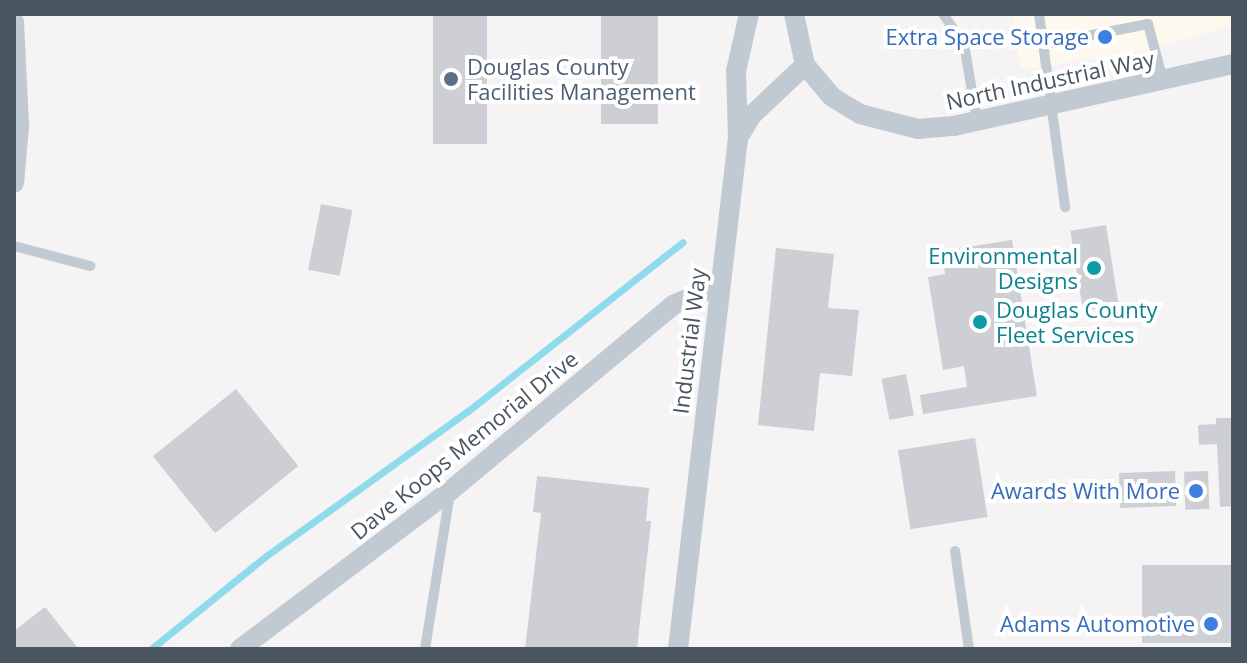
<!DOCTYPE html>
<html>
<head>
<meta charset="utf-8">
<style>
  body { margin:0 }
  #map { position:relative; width:1247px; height:663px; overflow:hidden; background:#f5f3f3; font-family:"Open Sans",sans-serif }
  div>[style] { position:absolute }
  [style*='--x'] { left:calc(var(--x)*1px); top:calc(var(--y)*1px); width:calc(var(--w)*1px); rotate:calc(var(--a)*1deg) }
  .commercial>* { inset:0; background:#fdf9ef }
  .stream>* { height:7px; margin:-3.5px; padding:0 3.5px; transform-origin:3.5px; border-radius:3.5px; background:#90daee }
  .building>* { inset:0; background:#cdcfd5; transform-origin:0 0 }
  .service>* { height:10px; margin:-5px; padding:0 5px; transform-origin:5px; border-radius:5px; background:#c1cad2 }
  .minor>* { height:20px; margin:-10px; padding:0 10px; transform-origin:10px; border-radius:10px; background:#c1cad2 }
  .dots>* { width:22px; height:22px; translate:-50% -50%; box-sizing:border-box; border:4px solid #fff; border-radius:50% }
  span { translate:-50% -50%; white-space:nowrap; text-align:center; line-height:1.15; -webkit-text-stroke:8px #fff; paint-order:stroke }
  .shop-label { font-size:22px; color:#366cbe }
  .right { translate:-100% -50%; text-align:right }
  .service-label { font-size:22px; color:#4e5e75 }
  .left { translate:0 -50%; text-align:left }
  .street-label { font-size:22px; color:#4a5661 }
  .culture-label { font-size:22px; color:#0d838f }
  .frame { position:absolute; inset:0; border:16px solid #4a5661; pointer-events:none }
</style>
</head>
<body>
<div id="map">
  <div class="commercial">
    <div style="clip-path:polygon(1012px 14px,1233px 14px,1233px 26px,1149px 49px,1027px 70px,1021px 67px)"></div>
  </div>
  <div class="stream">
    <div style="--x:151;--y:649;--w:148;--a:-39"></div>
    <div style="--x:266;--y:556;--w:249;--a:-35.7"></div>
    <div style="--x:468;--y:411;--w:273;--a:-38.2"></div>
  </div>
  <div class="building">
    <div style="left:433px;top:14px;width:54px;height:130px"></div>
    <div style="left:601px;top:14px;width:57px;height:110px"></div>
    <div style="left:321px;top:204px;width:32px;height:67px;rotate:11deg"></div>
    <div style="left:1106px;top:225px;width:81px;height:36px;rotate:81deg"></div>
    <div style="clip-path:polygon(1012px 240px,1037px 396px,923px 414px,920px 395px,967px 387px,964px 366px,943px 370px,928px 277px,945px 274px,942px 251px)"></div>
    <div style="clip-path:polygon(776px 248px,834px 254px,828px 308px,859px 310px,852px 376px,820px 373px,814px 431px,758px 425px)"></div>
    <div style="left:906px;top:374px;width:42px;height:25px;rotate:79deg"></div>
    <div style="left:236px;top:389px;width:99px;height:107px;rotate:51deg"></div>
    <div style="clip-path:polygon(1216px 418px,1233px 418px,1233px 506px,1220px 507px,1217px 444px,1199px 445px,1198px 425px,1216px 424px)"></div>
    <div style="left:975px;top:438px;width:80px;height:78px;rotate:81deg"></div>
    <div style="left:1175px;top:471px;width:35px;height:56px;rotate:88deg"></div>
    <div style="left:1208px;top:471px;width:38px;height:24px;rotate:88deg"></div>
    <div style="clip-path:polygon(537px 476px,649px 488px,646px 521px,651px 521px,637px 649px,525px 649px,541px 513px,533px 512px)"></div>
    <div style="left:1233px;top:565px;width:78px;height:91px;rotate:90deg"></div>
    <div style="clip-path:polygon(45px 607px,77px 647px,14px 649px,14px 631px)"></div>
  </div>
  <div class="service">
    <div style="--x:943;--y:14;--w:37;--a:55"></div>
    <div style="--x:964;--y:44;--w:78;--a:80.4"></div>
    <div style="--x:1039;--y:14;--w:195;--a:82.3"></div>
    <div style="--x:1046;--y:44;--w:104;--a:-11.1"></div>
    <div style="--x:1148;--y:24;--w:58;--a:75"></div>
    <div style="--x:14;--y:246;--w:79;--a:14.7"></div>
    <div style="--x:955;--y:551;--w:99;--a:81.9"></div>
    <div style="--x:425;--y:649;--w:158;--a:-80.9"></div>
  </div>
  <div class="minor">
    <div style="--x:794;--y:14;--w:52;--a:77.8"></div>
    <div style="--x:805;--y:65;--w:42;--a:49.8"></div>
    <div style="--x:832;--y:97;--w:33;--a:31"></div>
    <div style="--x:860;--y:114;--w:60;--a:14.5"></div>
    <div style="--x:918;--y:129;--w:36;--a:-5"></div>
    <div style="--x:954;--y:126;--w:286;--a:-12.5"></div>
    <div style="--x:14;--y:22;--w:104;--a:87.2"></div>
    <div style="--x:19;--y:126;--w:57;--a:95"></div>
    <div style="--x:738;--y:138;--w:67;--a:-91.7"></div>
    <div style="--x:736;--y:71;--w:58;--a:-77.2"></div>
    <div style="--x:240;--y:649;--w:263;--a:-37"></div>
    <div style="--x:450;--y:491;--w:290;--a:-39.8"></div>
    <div style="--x:673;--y:305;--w:51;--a:-23.1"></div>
    <div style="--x:678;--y:649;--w:515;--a:-83.3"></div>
    <div style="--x:738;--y:138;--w:27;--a:-59"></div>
    <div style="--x:752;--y:115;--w:73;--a:-43.3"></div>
  </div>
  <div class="dots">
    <div style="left:1105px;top:37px;background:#3f7fe0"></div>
    <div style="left:451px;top:79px;background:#5c6f8a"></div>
    <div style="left:1094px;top:268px;background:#0f9aa8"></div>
    <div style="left:980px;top:322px;background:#0f9aa8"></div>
    <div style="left:1196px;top:491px;background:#3f7fe0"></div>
    <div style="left:1211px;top:624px;background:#3f7fe0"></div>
  </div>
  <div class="shop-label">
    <span class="right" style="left:1089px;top:37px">Extra Space Storage</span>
    <span class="right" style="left:1180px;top:491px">Awards With More</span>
    <span class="right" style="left:1195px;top:624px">Adams Automotive</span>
  </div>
  <div class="service-label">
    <span class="left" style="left:467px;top:79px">Douglas County<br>Facilities Management</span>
  </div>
  <div class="street-label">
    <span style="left:1050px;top:80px;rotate:-12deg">North Industrial Way</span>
    <span style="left:689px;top:341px;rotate:-83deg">Industrial Way</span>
    <span style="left:464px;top:445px;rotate:-39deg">Dave Koops Memorial Drive</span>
  </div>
  <div class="culture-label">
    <span class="right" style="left:1078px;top:268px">Environmental<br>Designs</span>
    <span class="left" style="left:996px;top:322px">Douglas County<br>Fleet Services</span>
  </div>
  <div class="frame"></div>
</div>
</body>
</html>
